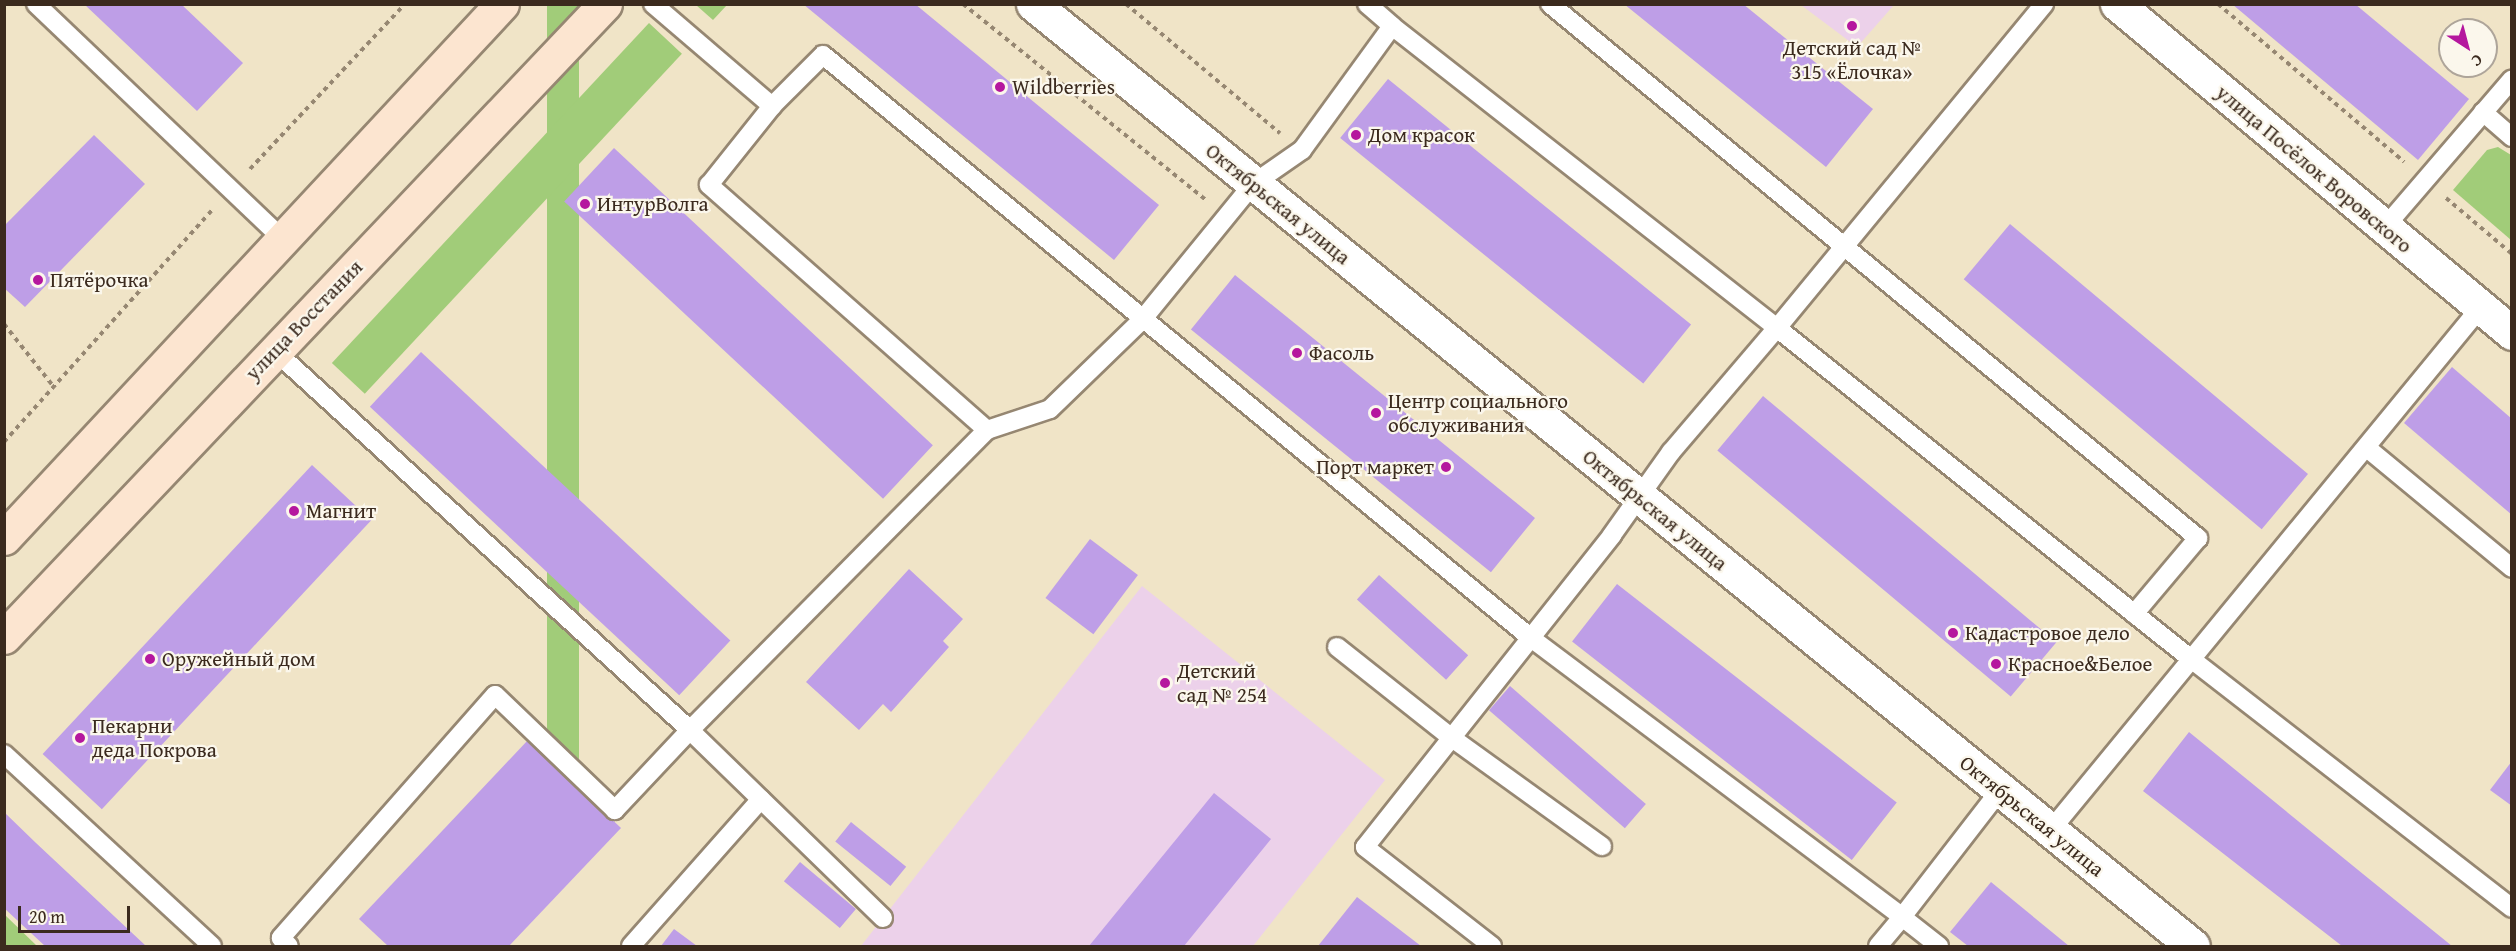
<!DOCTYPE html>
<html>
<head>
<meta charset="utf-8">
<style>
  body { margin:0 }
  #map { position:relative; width:2516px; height:951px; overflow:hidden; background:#f0e4c7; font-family:"Gentium Book Plus",serif }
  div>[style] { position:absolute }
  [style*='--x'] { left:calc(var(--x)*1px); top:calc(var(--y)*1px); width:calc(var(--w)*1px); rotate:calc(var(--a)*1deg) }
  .built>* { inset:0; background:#ecd1ea }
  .green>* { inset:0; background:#a1cc79; transform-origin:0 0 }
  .building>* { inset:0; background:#be9ee7; transform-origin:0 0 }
  .path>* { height:4px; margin-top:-2px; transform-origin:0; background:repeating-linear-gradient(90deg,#968772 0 4.5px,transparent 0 9px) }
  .roads { filter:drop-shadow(2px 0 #968772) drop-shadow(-2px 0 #968772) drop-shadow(0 2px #968772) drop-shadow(0 -2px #968772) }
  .service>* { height:18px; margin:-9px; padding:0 9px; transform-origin:9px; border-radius:9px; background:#fff }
  .minor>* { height:33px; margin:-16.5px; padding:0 16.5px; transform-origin:16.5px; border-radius:16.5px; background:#fff }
  .secondary>* { height:33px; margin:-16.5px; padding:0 16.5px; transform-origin:16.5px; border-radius:16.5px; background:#fce5d0 }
  .dots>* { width:16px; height:16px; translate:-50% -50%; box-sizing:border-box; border:3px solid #fbf7ec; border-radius:50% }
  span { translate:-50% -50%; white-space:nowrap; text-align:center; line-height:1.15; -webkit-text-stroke:4.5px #fbf7ec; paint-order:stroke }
  .poi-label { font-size:21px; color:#3b2a1e }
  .left { translate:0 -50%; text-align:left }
  .right { translate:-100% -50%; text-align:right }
  .street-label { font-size:21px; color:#3b2a1e }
  .frame { position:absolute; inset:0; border:6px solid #3b2a1e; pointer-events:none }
  .north { position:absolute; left:2438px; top:18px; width:60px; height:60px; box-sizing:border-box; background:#fbf7ec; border:2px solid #aea59a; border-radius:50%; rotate:144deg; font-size:16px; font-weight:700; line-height:24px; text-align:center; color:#3b2a1e }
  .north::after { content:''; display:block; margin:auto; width:21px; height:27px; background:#b5179e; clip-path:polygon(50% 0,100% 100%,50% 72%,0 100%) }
  .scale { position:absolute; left:18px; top:906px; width:112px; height:27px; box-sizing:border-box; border:3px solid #3b2a1e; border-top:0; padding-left:8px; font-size:18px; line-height:21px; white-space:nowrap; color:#3b2a1e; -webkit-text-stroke:4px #fbf7ec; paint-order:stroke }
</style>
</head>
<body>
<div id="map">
  <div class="built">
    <div style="clip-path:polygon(1801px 5px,1894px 5px,1857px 47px)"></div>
    <div style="clip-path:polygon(1142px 586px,1385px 780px,1253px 946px,861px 946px)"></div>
  </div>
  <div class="green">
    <div style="left:547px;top:5px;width:32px;height:789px"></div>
    <div style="clip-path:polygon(696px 5px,727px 5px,713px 20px)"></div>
    <div style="left:649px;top:23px;width:45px;height:465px;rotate:43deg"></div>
    <div style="clip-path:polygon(2498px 147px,2511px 155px,2511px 240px,2453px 190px,2487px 150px)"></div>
    <div style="clip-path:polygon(4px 915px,5px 915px,37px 946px,5px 946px)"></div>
  </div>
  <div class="building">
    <div style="clip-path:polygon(84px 4px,181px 4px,243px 63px,197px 111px)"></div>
    <div style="clip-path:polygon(803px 4px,915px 4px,1159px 205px,1114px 260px)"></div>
    <div style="clip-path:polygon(1624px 4px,1743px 4px,1873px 109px,1826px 167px)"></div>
    <div style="clip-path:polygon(2232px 4px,2355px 4px,2469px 99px,2418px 160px)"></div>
    <div style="left:1388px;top:79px;width:390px;height:76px;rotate:39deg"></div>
    <div style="clip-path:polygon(94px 135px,145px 184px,25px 307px,4px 288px,4px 226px)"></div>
    <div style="left:614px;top:148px;width:436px;height:73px;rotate:43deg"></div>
    <div style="left:2010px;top:224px;width:389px;height:72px;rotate:40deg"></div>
    <div style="left:1235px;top:275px;width:386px;height:70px;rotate:39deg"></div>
    <div style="left:421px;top:352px;width:423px;height:75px;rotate:43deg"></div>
    <div style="clip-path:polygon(2452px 367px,2512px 419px,2512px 515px,2404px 423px)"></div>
    <div style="left:1763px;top:396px;width:383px;height:71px;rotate:40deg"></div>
    <div style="left:312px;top:465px;width:81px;height:395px;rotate:43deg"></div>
    <div style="left:1090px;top:539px;width:60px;height:74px;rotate:37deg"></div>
    <div style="clip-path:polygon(909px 569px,963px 619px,943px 641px,949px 647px,891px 712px,883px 704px,859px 730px,806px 682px)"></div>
    <div style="left:1379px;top:575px;width:120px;height:33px;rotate:42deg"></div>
    <div style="left:1617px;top:584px;width:355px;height:73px;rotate:38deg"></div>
    <div style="left:1510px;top:686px;width:180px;height:32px;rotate:41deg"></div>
    <div style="clip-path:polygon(2189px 732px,2363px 874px,2452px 946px,2342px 946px,2143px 791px)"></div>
    <div style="clip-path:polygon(528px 740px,621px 828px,509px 946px,388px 946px,359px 919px)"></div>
    <div style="clip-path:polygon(2512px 761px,2512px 806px,2490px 790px)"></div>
    <div style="clip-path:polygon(1214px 793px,1271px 839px,1184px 946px,1089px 946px)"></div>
    <div style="clip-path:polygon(4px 812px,36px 843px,146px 946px,45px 946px,4px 908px)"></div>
    <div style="left:851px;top:822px;width:71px;height:25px;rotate:39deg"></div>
    <div style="left:800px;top:862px;width:73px;height:25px;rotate:40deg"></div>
    <div style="clip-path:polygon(1991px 882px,2069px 946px,1968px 946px,1950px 932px)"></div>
    <div style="clip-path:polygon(1357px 897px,1421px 946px,1318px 946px)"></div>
    <div style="clip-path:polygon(674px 929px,697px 946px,661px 946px)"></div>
  </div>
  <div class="path">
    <div style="--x:963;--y:4;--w:311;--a:38.9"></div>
    <div style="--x:1126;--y:4;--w:201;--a:40"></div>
    <div style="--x:2218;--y:4;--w:244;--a:40.3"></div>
    <div style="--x:250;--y:169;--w:226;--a:-46.8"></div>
    <div style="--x:2446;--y:198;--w:87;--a:40.3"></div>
    <div style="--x:4;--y:324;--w:80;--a:51.6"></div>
    <div style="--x:4;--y:442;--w:312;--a:-48.1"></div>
  </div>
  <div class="roads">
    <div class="service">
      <div style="--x:36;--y:4;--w:344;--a:43.6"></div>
      <div style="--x:653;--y:4;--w:157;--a:40.6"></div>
      <div style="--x:1367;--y:4;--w:33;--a:41"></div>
      <div style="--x:1550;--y:4;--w:840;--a:39.49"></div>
      <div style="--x:2198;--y:538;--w:99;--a:130.1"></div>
      <div style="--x:2483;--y:112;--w:38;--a:41"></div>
      <div style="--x:2384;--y:228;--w:196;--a:-49.3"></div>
      <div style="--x:275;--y:351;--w:562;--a:42.4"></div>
      <div style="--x:690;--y:730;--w:110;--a:133.2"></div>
      <div style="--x:615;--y:810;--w:166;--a:-136.2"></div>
      <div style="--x:495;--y:695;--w:324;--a:131.4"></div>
      <div style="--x:281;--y:938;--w:11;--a:45"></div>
      <div style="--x:987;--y:430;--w:371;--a:-138.6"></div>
      <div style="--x:709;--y:185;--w:101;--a:-51.4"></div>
      <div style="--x:772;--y:106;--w:72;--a:-45"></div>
      <div style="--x:823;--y:55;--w:917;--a:39.47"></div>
      <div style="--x:1531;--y:638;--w:464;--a:36.9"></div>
      <div style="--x:1902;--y:917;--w:160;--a:-52.3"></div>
      <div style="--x:2367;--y:448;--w:188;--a:39.6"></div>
      <div style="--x:1337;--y:647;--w:147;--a:38.4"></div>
      <div style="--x:1452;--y:738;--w:185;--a:35.8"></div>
      <div style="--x:4;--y:754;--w:283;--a:42.7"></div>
      <div style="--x:2050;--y:831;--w:677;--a:-50.57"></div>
      <div style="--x:883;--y:918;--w:269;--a:-135.8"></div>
      <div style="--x:690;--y:730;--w:422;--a:-45.3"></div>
      <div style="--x:987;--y:430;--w:66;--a:-18.4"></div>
      <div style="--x:1050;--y:409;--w:128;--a:-44.1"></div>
      <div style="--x:1142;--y:320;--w:176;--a:-50.8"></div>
      <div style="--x:1253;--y:184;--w:60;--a:-34.8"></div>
      <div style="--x:1302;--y:150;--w:153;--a:-54"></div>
      <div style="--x:1392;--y:26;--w:489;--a:38.1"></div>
      <div style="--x:1777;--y:328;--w:420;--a:-50.5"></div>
      <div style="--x:631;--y:946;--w:196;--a:-48.5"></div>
      <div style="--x:1492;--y:946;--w:161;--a:-142.1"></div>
      <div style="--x:1365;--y:847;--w:398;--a:-51.6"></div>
      <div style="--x:1612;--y:535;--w:102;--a:-54.6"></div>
      <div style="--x:1671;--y:452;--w:163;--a:-49.5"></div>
      <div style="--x:1777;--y:328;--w:530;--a:38.64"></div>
      <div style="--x:2191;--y:659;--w:406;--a:37.8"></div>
      <div style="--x:1878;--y:946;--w:38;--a:-50"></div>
      <div style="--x:1902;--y:917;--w:47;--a:38.1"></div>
    </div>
    <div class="minor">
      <div style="--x:1033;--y:4;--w:1494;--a:39.08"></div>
      <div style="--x:2117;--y:4;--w:514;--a:39.79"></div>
    </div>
    <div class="secondary">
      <div style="--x:4;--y:538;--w:730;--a:-47"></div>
      <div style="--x:4;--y:637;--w:873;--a:-46.49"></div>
    </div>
  </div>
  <div class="dots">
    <div style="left:1852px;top:26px;background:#b5179e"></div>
    <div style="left:1000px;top:87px;background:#b5179e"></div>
    <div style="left:1356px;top:135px;background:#b5179e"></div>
    <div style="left:585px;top:204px;background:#b5179e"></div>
    <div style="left:38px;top:280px;background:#b5179e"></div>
    <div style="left:1297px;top:353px;background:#b5179e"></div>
    <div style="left:1376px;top:413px;background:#b5179e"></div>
    <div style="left:1446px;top:467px;background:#b5179e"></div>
    <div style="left:294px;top:511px;background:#b5179e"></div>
    <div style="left:1953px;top:633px;background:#b5179e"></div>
    <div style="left:150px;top:659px;background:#b5179e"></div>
    <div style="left:1996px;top:664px;background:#b5179e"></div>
    <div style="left:1165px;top:683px;background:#b5179e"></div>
    <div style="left:80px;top:738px;background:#b5179e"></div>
  </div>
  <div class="poi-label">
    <span style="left:1852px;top:60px">Детский сад №<br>315 «Ёлочка»</span>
    <span class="left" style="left:1012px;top:87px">Wildberries</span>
    <span class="left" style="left:1368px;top:135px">Дом красок</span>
    <span class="left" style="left:597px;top:204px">ИнтурВолга</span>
    <span class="left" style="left:50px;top:280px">Пятёрочка</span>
    <span class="left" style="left:1309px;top:353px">Фасоль</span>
    <span class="left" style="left:1388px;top:413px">Центр социального<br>обслуживания</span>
    <span class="right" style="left:1434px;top:467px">Порт маркет</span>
    <span class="left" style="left:306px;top:511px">Магнит</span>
    <span class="left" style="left:1965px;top:633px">Кадастровое дело</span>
    <span class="left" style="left:162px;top:659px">Оружейный дом</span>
    <span class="left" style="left:2008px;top:664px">Красное&amp;Белое</span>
    <span class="left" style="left:1177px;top:683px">Детский<br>сад № 254</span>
    <span class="left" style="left:92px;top:738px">Пекарни<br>деда Покрова</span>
  </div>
  <div class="street-label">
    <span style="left:2314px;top:169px;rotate:40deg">улица Посёлок Воровского</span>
    <span style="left:1278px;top:204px;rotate:39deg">Октябрьская улица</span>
    <span style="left:304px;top:320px;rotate:-46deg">улица Восстания</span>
    <span style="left:1655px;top:510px;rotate:39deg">Октябрьская улица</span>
    <span style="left:2032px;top:816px;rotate:39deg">Октябрьская улица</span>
  </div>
  <div class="frame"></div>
  <div class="north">С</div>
  <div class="scale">20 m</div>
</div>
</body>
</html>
